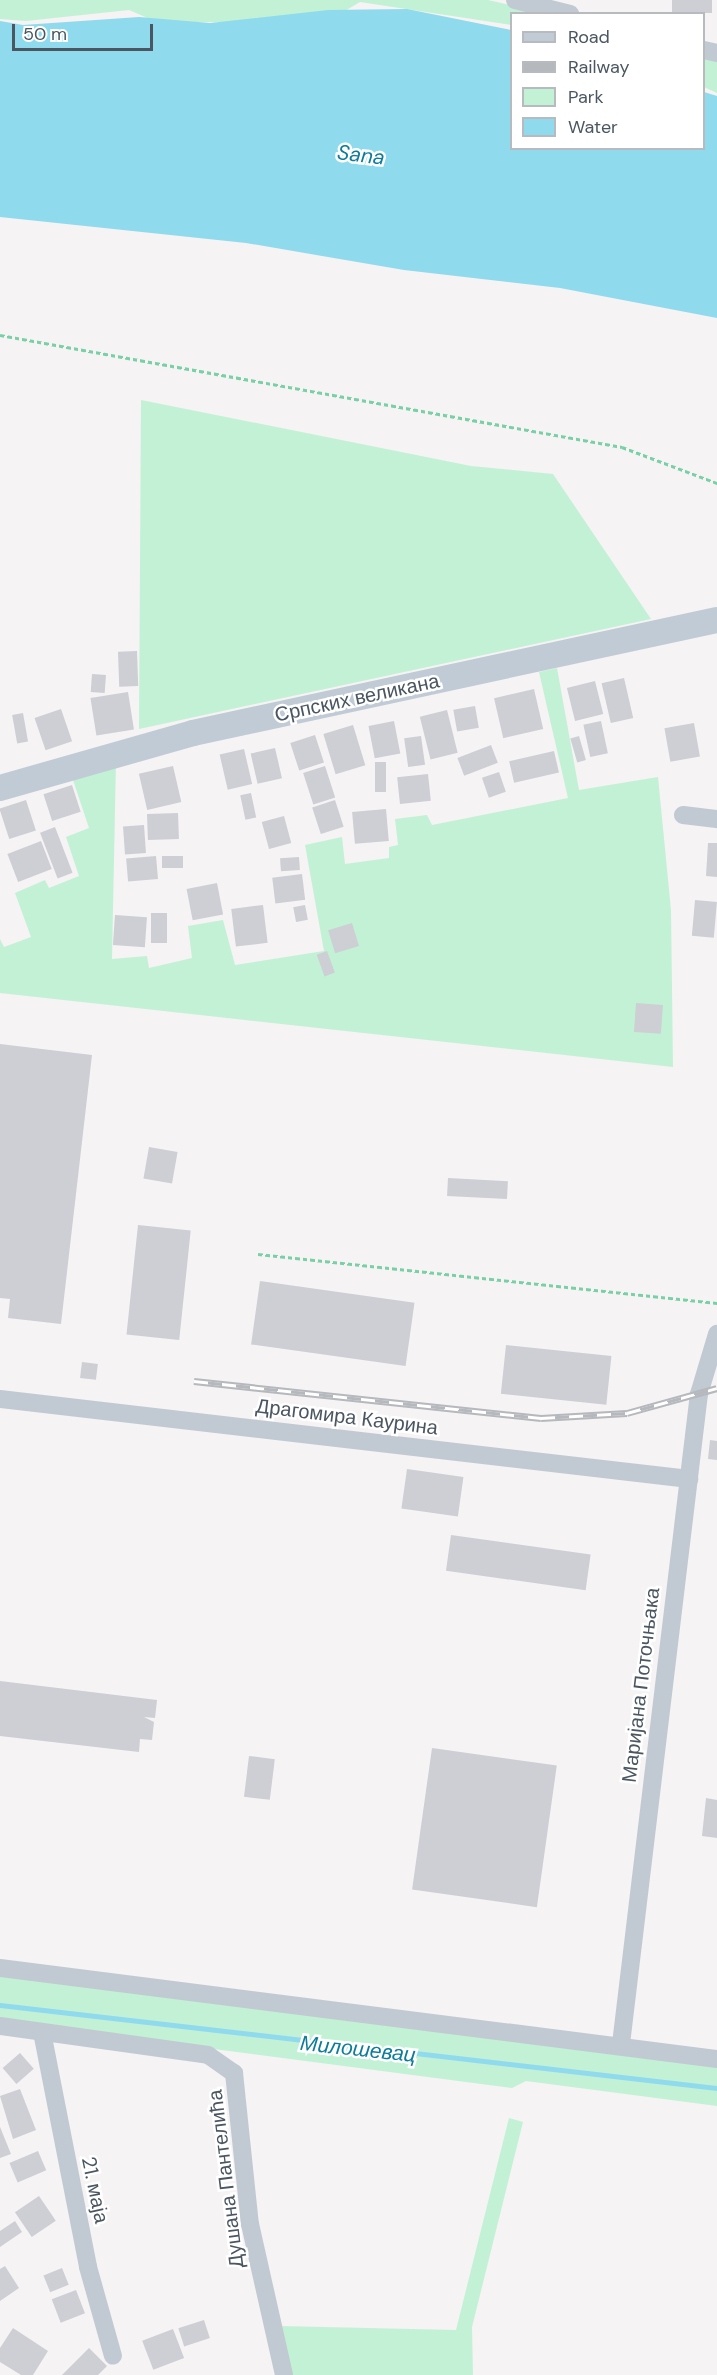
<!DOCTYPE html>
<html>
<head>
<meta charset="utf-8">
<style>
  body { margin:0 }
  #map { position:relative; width:717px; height:2375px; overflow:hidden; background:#f5f3f3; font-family:"DM Sans",sans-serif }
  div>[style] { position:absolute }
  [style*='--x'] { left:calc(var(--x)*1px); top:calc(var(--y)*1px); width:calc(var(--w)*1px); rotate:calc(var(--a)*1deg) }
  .green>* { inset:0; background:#c3f1d5 }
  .water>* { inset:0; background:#90daee }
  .stream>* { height:5px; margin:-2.5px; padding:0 2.5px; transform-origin:2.5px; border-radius:2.5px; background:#90daee }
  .building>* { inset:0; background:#cdcfd5; transform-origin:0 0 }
  .path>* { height:3px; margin-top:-1.5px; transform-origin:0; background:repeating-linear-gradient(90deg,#7ad0a6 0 4.5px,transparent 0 7.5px) }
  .minor>* { height:18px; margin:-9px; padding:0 9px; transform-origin:9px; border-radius:9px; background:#c1cad2 }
  .secondary>* { height:26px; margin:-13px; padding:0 13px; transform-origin:13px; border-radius:13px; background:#c1cbd6 }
  .rail>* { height:7px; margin-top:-3.5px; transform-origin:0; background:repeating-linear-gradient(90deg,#fff 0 14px,#b5b8bd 0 28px); box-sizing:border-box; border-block:2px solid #b5b8bd }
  span { translate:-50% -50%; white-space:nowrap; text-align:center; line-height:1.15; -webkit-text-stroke:5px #fff; paint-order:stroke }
  .street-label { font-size:20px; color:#4a5661 }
  .water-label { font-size:21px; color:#0c7c9b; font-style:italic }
  .legend { position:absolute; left:510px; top:12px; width:195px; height:138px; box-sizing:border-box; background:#fff; border:2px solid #b7bbc0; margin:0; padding:8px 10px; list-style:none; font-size:18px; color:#4a5661 }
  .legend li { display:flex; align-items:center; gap:12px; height:30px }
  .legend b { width:30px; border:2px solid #b7bbc0 }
  .scale { position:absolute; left:12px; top:24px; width:141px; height:27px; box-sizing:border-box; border:3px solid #4a5661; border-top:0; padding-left:8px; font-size:18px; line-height:21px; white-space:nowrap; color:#4a5661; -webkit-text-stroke:4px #fff; paint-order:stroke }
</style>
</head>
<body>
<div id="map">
  <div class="green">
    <div style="clip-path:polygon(0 0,488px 0,545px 13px,512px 14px,511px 25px,360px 2px,326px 22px,157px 22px,129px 10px,26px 21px,0 19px)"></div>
    <div style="clip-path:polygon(704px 58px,717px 61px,717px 93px,704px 87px)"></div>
    <div style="clip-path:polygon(141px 400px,471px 466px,553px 474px,651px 619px,139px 729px)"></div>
    <div style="clip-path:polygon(557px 668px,579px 790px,658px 777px,671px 910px,673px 1067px,0 993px,0 939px,4px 947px,31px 937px,15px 893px,45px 880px,49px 888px,79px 876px,66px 837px,89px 828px,71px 774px,116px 760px,112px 959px,147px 956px,149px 968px,192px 958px,188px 926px,223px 920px,235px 965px,324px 951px,305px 845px,342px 837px,345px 864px,389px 858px,389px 847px,398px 845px,395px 819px,427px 815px,432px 825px,568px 798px,539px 672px)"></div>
    <div style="clip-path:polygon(0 1973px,717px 2063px,717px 2106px,526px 2081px,512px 2088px,0 2021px)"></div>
    <div style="clip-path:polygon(509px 2118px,523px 2122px,472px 2327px,473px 2375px,290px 2375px,279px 2326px,456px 2330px)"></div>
  </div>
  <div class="water">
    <div style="clip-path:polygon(407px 9px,511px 30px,512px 148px,704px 148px,704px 92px,717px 96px,717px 318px,560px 288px,404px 270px,246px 243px,0 217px,0 21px,23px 25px,139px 17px,210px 23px,328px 10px)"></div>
  </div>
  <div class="stream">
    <div style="--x:0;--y:2005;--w:722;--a:6.6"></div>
  </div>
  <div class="building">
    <div style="left:672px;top:0;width:40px;height:13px"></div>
    <div style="left:137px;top:651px;width:35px;height:19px;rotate:88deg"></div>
    <div style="left:92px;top:674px;width:14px;height:18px;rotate:4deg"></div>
    <div style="left:624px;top:678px;width:41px;height:23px;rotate:77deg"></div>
    <div style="left:595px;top:681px;width:34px;height:29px;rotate:76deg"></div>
    <div style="left:534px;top:689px;width:41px;height:41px;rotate:77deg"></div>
    <div style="left:128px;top:692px;width:38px;height:38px;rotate:81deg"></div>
    <div style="left:475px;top:706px;width:22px;height:22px;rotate:80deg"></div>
    <div style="left:61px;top:709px;width:34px;height:28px;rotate:71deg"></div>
    <div style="left:447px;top:710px;width:44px;height:28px;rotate:76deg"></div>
    <div style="left:23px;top:713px;width:29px;height:11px;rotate:80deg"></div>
    <div style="left:394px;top:721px;width:33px;height:26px;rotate:79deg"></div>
    <div style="left:601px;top:721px;width:33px;height:18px;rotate:78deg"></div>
    <div style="left:694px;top:723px;width:34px;height:30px;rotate:80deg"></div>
    <div style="left:353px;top:725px;width:42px;height:31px;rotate:73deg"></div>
    <div style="left:315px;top:735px;width:29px;height:26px;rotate:72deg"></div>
    <div style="left:421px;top:736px;width:29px;height:17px;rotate:82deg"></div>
    <div style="left:579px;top:736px;width:25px;height:9px;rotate:74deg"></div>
    <div style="left:491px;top:745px;width:19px;height:36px;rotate:69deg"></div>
    <div style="left:275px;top:748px;width:31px;height:25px;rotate:77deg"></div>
    <div style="left:244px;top:749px;width:36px;height:25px;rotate:77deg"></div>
    <div style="left:554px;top:751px;width:22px;height:46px;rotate:77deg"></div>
    <div style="left:375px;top:762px;width:11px;height:30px"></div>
    <div style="left:173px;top:766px;width:37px;height:35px;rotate:77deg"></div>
    <div style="left:325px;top:766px;width:33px;height:23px;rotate:72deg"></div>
    <div style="left:499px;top:772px;width:21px;height:18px;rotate:71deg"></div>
    <div style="left:428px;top:774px;width:27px;height:31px;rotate:84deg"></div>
    <div style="left:72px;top:785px;width:28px;height:30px;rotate:72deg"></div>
    <div style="left:251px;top:793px;width:25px;height:11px;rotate:78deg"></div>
    <div style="left:26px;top:800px;width:32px;height:28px;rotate:72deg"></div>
    <div style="left:335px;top:800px;width:28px;height:24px;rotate:72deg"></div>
    <div style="left:386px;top:809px;width:32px;height:34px;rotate:85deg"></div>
    <div style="left:178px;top:813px;width:26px;height:31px;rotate:88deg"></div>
    <div style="left:284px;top:816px;width:28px;height:23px;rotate:75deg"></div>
    <div style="left:144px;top:825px;width:28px;height:21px;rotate:86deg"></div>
    <div style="left:55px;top:827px;width:49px;height:16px;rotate:69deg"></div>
    <div style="left:41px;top:841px;width:30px;height:36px;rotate:69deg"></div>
    <div style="clip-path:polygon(708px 843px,717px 843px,717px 877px,706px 876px)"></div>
    <div style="left:156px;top:856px;width:23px;height:30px;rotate:85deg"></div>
    <div style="left:183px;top:856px;width:12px;height:21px;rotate:90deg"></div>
    <div style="left:299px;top:857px;width:13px;height:19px;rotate:86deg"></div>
    <div style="left:302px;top:874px;width:26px;height:30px;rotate:83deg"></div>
    <div style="left:217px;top:883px;width:32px;height:31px;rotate:79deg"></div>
    <div style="left:695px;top:900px;width:22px;height:36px;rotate:5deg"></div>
    <div style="left:263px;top:905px;width:38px;height:32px;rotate:83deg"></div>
    <div style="left:305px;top:905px;width:15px;height:12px;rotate:79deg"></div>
    <div style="left:151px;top:913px;width:16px;height:30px"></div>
    <div style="left:115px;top:915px;width:32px;height:30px;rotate:4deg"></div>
    <div style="left:352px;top:923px;width:24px;height:25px;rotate:73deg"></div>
    <div style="left:327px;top:951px;width:23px;height:11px;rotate:70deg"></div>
    <div style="left:636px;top:1003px;width:27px;height:29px;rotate:4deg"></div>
    <div style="clip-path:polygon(0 1044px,92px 1055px,61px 1324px,8px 1318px,10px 1299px,0 1298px)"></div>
    <div style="left:149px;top:1147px;width:29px;height:32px;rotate:10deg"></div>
    <div style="left:448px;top:1178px;width:60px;height:18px;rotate:3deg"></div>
    <div style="left:138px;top:1225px;width:53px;height:110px;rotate:6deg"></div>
    <div style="left:260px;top:1281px;width:156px;height:64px;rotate:8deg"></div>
    <div style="left:506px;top:1345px;width:106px;height:49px;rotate:6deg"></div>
    <div style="left:82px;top:1362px;width:16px;height:16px;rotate:7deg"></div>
    <div style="clip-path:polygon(710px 1440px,717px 1441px,717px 1460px,708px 1459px)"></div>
    <div style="left:407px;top:1469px;width:57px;height:40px;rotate:8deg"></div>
    <div style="left:451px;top:1535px;width:141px;height:36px;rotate:8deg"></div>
    <div style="clip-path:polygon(0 1681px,157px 1700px,155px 1718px,144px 1717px,154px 1722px,152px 1740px,140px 1739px,139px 1752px,0 1736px)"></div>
    <div style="left:432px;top:1748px;width:126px;height:143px;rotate:8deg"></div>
    <div style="left:249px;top:1756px;width:26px;height:41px;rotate:7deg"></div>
    <div style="clip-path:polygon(706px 1798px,717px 1800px,717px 1838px,702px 1836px)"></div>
    <div style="left:20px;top:2053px;width:21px;height:23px;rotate:49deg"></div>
    <div style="clip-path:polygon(20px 2089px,36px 2130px,13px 2139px,0 2096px)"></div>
    <div style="clip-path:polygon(0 2127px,11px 2154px,0 2158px)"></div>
    <div style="left:38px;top:2151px;width:21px;height:31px;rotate:67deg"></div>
    <div style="left:39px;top:2196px;width:30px;height:29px;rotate:56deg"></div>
    <div style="clip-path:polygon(15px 2221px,22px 2232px,0 2247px,0 2231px)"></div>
    <div style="clip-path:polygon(5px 2266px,19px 2288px,0 2301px,0 2269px)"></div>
    <div style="left:62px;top:2268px;width:18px;height:20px;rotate:68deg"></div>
    <div style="left:76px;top:2290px;width:25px;height:26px;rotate:69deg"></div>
    <div style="left:204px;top:2320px;width:19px;height:27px;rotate:72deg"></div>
    <div style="clip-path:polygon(13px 2328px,48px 2351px,33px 2375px,21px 2375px,0 2362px,0 2348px)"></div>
    <div style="left:173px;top:2329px;width:31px;height:33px;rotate:69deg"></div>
    <div style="clip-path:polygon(89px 2348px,107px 2366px,98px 2375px,62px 2375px)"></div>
  </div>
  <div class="path">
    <div style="--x:0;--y:335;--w:632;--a:10.21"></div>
    <div style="--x:622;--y:447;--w:102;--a:20.8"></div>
    <div style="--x:258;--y:1254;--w:462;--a:6.1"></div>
  </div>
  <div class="minor">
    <div style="--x:515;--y:0;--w:57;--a:14.3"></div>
    <div style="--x:704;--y:50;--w:13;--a:13"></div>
    <div style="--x:683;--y:815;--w:34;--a:7"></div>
    <div style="--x:0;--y:1399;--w:694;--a:6.62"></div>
    <div style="--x:0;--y:1968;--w:723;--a:7.23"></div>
    <div style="--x:0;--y:2026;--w:210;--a:7.9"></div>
    <div style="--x:208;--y:2055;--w:32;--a:35"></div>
    <div style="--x:234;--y:2073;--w:152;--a:84"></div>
    <div style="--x:250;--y:2224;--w:155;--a:77.3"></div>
    <div style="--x:42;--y:2032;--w:239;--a:78.9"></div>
    <div style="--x:88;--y:2267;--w:92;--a:74.3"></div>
    <div style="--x:621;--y:2044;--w:655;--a:-83.16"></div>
    <div style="--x:699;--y:1394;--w:63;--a:-73.3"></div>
  </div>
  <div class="secondary">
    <div style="--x:0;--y:788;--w:201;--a:-15.9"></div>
    <div style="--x:193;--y:733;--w:536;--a:-12.17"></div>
  </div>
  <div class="rail">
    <div style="--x:194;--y:1381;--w:349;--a:6.1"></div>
    <div style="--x:541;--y:1418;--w:86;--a:-3.3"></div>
    <div style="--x:627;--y:1413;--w:93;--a:-15.5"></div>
  </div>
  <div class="street-label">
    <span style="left:357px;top:698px;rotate:-12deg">Српских великана</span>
    <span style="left:347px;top:1417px;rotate:7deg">Драгомира Каурина</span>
    <span style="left:641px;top:1685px;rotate:-83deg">Маријана Поточњака</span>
    <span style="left:226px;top:2179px;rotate:-97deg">Душана Пантелића</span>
    <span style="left:95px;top:2190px;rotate:78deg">21. маја</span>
  </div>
  <div class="water-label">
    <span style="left:361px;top:155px;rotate:7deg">Sana</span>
    <span style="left:358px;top:2049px;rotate:6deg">Милошевац</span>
  </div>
  <ul class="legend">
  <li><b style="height:8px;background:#c1cbd6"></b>Road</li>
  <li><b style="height:8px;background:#b5b8bd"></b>Railway</li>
  <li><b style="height:16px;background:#c3f1d5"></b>Park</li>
  <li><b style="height:16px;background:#90daee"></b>Water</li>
  </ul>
  <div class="scale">50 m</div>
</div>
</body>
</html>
